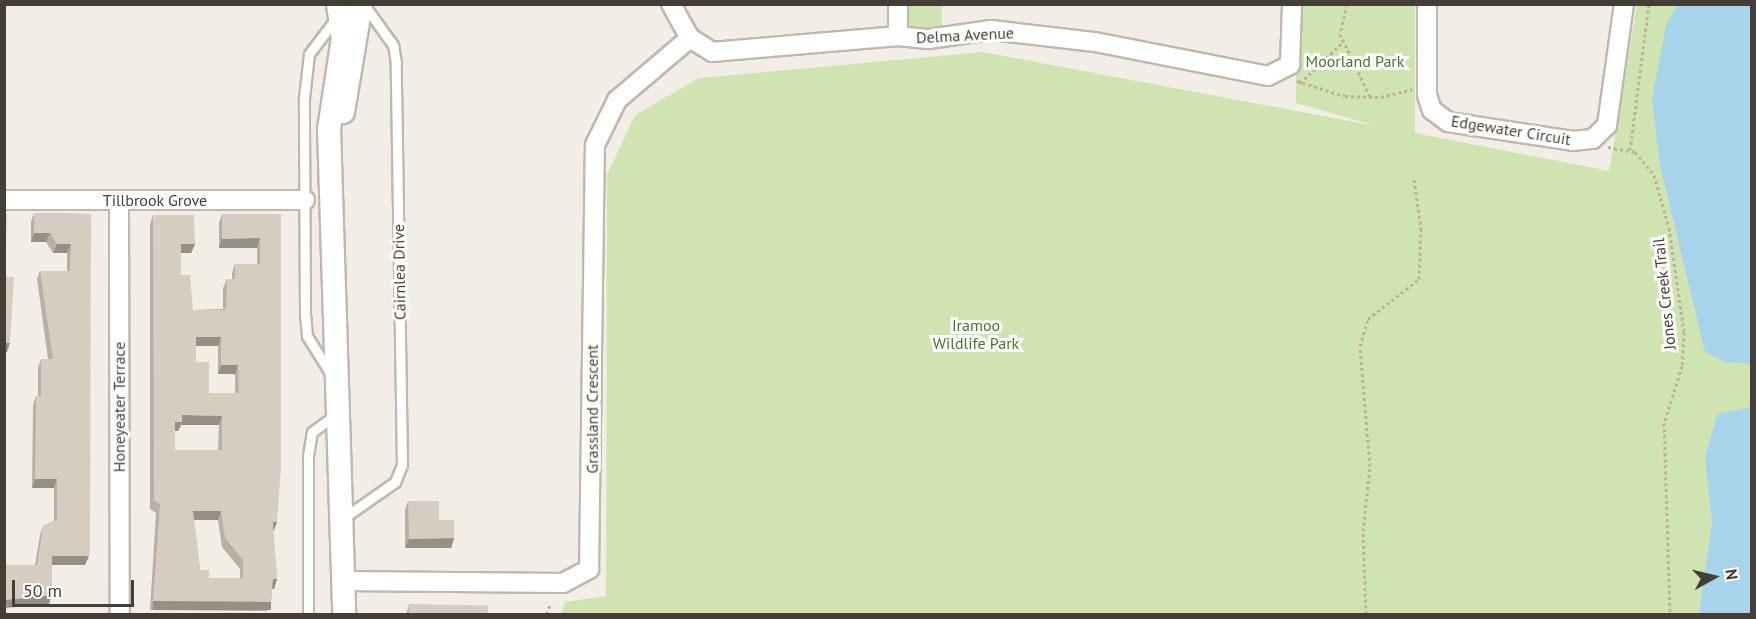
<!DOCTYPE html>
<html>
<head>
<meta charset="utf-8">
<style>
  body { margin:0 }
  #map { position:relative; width:1756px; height:619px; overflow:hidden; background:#f2eee7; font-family:"PT Sans",sans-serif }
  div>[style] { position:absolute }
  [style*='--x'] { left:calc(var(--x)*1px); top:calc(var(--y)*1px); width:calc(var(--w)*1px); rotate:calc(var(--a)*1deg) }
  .green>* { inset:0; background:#d0e4b2; transform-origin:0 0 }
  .water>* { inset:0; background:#a7d3eb }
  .path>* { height:3px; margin-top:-1.5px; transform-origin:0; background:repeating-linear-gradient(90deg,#beb09c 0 3px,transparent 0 6px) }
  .roads { filter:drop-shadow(2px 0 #c0b8ad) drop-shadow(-2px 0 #c0b8ad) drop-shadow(0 2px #c0b8ad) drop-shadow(0 -2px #c0b8ad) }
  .service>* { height:9px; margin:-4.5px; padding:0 4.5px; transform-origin:4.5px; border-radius:4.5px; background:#fff }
  .minor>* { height:18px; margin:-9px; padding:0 9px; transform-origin:9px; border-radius:9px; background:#fff }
  .tertiary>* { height:22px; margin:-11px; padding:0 11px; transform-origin:11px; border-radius:11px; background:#fff }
  .wall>* { inset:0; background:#b8afa5 }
  .shaded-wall>* { inset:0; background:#968f86; transform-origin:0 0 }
  .building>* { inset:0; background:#d6ccc0; transform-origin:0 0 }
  span { translate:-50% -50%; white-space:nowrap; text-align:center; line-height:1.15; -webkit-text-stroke:6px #fff; paint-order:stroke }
  .street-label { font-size:16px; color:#453e36 }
  .park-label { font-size:16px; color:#4b732d }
  .frame { position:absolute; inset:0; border:6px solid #453e36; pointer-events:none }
  .north { position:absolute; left:1684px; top:547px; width:60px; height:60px; -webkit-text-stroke:4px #fff; paint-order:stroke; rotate:82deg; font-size:16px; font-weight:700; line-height:24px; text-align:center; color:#453e36 }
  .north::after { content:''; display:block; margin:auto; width:21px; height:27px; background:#453e36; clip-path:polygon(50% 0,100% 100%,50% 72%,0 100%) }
  .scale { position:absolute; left:12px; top:580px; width:122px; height:27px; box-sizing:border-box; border:3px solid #453e36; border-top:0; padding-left:8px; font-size:18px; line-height:21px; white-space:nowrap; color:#453e36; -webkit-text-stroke:4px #fff; paint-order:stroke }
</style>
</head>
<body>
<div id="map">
  <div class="green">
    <div style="left:909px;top:5px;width:33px;height:25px"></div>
    <div style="clip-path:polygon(1296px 5px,1415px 5px,1415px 133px,1609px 171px,1637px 5px,1751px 5px,1751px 614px,561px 614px,565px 602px,606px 596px,607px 175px,635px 115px,699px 78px,983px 52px,1376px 126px,1296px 103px)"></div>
  </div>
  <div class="water">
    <div style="clip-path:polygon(1677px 5px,1751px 5px,1751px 364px,1725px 362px,1705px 352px,1660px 165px,1652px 99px,1666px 25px)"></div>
    <div style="clip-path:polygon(1751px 407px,1751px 614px,1699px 614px,1712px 523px,1705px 458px,1717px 414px)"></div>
  </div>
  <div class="path">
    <div style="--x:1347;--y:4;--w:31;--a:103"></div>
    <div style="--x:1340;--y:34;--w:70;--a:64.5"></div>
    <div style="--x:1297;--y:81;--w:50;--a:17.4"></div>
    <div style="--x:1345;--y:96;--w:36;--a:2"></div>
    <div style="--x:1381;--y:97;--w:32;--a:-14"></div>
    <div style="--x:1300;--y:83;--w:59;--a:-43.6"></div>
    <div style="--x:1608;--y:147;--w:27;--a:10"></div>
    <div style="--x:1635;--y:152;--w:30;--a:50"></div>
    <div style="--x:1654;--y:175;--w:55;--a:74.2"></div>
    <div style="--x:1669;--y:228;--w:105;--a:81.8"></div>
    <div style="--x:1684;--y:332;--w:34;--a:93"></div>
    <div style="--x:1682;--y:366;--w:60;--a:107.5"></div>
    <div style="--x:1664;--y:423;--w:191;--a:88.2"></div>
    <div style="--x:1630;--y:150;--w:147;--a:-82.6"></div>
    <div style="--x:547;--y:614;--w:10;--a:-73"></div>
    <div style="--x:1366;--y:614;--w:83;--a:-92.1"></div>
    <div style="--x:1363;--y:531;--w:65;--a:-83.9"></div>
    <div style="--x:1370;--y:466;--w:120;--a:-94.8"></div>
    <div style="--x:1360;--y:346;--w:28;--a:-73"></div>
    <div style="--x:1368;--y:319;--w:65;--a:-38.1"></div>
    <div style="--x:1419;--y:279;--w:49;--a:-87.7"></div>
    <div style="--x:1421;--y:230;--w:52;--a:-97.7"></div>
  </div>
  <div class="roads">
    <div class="service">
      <div style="--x:332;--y:376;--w:47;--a:-122"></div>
      <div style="--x:307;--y:336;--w:21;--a:-95"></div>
      <div style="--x:305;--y:315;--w:217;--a:-90.3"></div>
      <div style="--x:304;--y:98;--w:44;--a:-83.5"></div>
      <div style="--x:309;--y:54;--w:46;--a:-52.9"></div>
      <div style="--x:342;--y:519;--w:65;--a:-34.9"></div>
      <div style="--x:395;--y:482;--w:18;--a:-68"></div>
      <div style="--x:402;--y:465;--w:402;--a:-90.9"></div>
      <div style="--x:396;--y:63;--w:18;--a:-99"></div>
      <div style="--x:393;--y:45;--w:48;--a:-125.7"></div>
      <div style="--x:308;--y:614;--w:158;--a:-90"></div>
      <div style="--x:308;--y:456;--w:24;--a:-81"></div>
      <div style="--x:312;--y:432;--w:29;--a:-36"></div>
    </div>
    <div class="minor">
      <div style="--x:671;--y:4;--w:39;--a:61"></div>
      <div style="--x:690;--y:38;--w:26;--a:32"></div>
      <div style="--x:712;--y:52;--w:187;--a:-4.9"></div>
      <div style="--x:898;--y:36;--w:30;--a:6"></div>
      <div style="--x:928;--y:39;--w:64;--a:-8.1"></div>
      <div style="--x:991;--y:30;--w:105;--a:6.6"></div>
      <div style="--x:1095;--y:42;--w:176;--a:11.1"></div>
      <div style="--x:1268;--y:76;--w:25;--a:-27"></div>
      <div style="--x:1290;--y:65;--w:61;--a:-88.1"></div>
      <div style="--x:898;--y:4;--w:32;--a:90"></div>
      <div style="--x:1427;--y:4;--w:91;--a:90"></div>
      <div style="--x:1427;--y:95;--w:16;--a:72"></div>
      <div style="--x:1432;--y:110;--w:20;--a:37"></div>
      <div style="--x:1448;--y:122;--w:126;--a:8.6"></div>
      <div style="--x:1573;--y:141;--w:20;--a:-6"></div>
      <div style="--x:1593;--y:139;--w:20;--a:-45"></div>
      <div style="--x:1607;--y:125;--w:122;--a:-82"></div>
      <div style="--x:4;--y:200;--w:301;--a:0"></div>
      <div style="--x:119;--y:200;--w:414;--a:89.9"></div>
      <div style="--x:342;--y:581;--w:221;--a:0.5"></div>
      <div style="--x:563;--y:583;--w:30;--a:-28"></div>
      <div style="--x:589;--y:569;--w:424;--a:-89.2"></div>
      <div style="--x:595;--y:145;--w:50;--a:-63.9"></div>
      <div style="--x:617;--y:100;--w:96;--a:-40.3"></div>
    </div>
    <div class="tertiary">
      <div style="--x:338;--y:4;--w:34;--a:82"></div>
      <div style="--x:343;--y:38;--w:92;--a:98.7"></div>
      <div style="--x:329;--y:129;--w:485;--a:88.2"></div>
      <div style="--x:343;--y:112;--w:109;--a:-80.5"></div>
    </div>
  </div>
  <div class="wall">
    <div style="clip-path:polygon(34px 213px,91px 214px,85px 565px,52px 565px,49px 604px,35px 565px,40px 535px,43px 526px,54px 521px,54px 488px,32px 488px,33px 405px,36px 396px,38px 396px,38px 368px,41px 359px,48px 359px,37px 279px,40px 271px,67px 271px,67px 253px,53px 253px,46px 242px,31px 242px,31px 222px)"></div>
    <div style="clip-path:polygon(evenodd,222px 214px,281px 214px,273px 531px,277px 579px,274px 589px,272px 589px,271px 602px,267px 611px,150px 610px,156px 513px,150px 509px,150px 225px,153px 215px,195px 244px,191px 253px,181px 253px,181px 275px,193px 310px,223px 309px,223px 288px,227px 279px,232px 279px,232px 273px,235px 264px,257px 264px,257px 248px,219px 248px,219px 223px,222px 214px,196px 346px,218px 346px,218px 374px,235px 374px,235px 393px,209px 393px,196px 362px,196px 346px,222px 214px,181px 425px,219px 425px,218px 450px,175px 450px,175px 431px,178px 431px,181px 425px,222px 214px,194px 520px,218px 520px,222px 547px,240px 569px,240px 578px,209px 578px,200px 570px,194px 520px)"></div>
    <div style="clip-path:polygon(408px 501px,439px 520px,454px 538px,451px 548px,405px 548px,405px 510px)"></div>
    <div style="clip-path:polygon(409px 604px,488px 615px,406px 615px)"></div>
  </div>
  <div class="shaded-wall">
    <div style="clip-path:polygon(34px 233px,50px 233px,46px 242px,31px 242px)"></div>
    <div style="clip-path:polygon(260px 238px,257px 248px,219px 248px,222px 239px)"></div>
    <div style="clip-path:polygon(57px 244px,71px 244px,67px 253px,53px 253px)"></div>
    <div style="clip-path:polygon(181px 244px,195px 244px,191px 253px,177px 253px)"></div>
    <div style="clip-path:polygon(196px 337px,221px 337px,218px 346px,192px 346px)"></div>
    <div style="clip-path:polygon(4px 343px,10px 343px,7px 352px,4px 352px)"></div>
    <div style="clip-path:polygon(221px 365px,238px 365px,235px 374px,218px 374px)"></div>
    <div style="clip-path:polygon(182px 415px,222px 416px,219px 425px,181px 425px,178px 431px,172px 431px,175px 422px)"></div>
    <div style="clip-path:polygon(35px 479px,57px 479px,54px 488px,32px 488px)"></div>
    <div style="clip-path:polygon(193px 511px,221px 511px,218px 520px,190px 520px)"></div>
    <div style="clip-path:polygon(273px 522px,277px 522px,274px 531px,269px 531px)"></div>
    <div style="clip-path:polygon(454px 538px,451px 548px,405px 548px,409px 539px)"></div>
    <div style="clip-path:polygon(52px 556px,89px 556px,85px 565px,49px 565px)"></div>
    <div style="clip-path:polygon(273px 579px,277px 579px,274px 589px,269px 589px)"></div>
    <div style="clip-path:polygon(52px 595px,49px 604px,4px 608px,4px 600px)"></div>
    <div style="left:153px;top:601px;width:118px;height:9px"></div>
  </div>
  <div class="building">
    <div style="clip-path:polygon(34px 213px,91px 214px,90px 551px,89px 556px,52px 556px,52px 595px,4px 600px,4px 565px,37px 565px,43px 526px,57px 520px,57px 479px,35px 479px,36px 396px,41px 396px,41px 359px,53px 359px,40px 271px,70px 271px,71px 244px,57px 244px,50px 233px,34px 233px)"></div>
    <div style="clip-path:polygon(4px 214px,7px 214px,6px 244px,4px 244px)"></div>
    <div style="clip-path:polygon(evenodd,222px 214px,281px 214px,281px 467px,277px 522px,273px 522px,277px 579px,273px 579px,271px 602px,153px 601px,160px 504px,154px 500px,153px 215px,194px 215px,195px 244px,181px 244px,181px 275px,190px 275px,193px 310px,221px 310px,226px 309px,227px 279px,235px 279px,235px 264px,260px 264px,260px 238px,222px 239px,222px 214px,196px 337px,221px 337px,221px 365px,238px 365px,239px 393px,209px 393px,209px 362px,196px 362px,196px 337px,222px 214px,182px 415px,222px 416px,222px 450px,175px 450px,175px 422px,182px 422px,182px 415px,222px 214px,193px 511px,221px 511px,225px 538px,243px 560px,243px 578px,209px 578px,209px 570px,200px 570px,193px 511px)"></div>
    <div style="clip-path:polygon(4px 277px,14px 277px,10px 343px,4px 343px)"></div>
    <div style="clip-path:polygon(408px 501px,439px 501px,439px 520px,454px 520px,454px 538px,409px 539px)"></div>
    <div style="left:4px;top:526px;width:2px;height:27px"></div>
    <div style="left:409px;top:604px;width:79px;height:11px;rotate:1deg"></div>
  </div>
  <div class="street-label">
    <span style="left:965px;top:35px;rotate:-3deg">Delma Avenue</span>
    <span style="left:1511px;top:130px;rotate:9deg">Edgewater Circuit</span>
    <span style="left:155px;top:200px">Tillbrook Grove</span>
    <span style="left:399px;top:272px;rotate:-91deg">Cairnlea Drive</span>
    <span style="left:1664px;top:294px;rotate:-96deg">Jones Creek Trail</span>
    <span style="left:119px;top:407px;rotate:-90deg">Honeyeater Terrace</span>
    <span style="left:592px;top:409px;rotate:-90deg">Grassland Crescent</span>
  </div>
  <div class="park-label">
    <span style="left:1355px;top:61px">Moorland Park</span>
    <span style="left:976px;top:334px">Iramoo<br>Wildlife Park</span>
  </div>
  <div class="frame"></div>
  <div class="north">N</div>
  <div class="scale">50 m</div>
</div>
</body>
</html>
